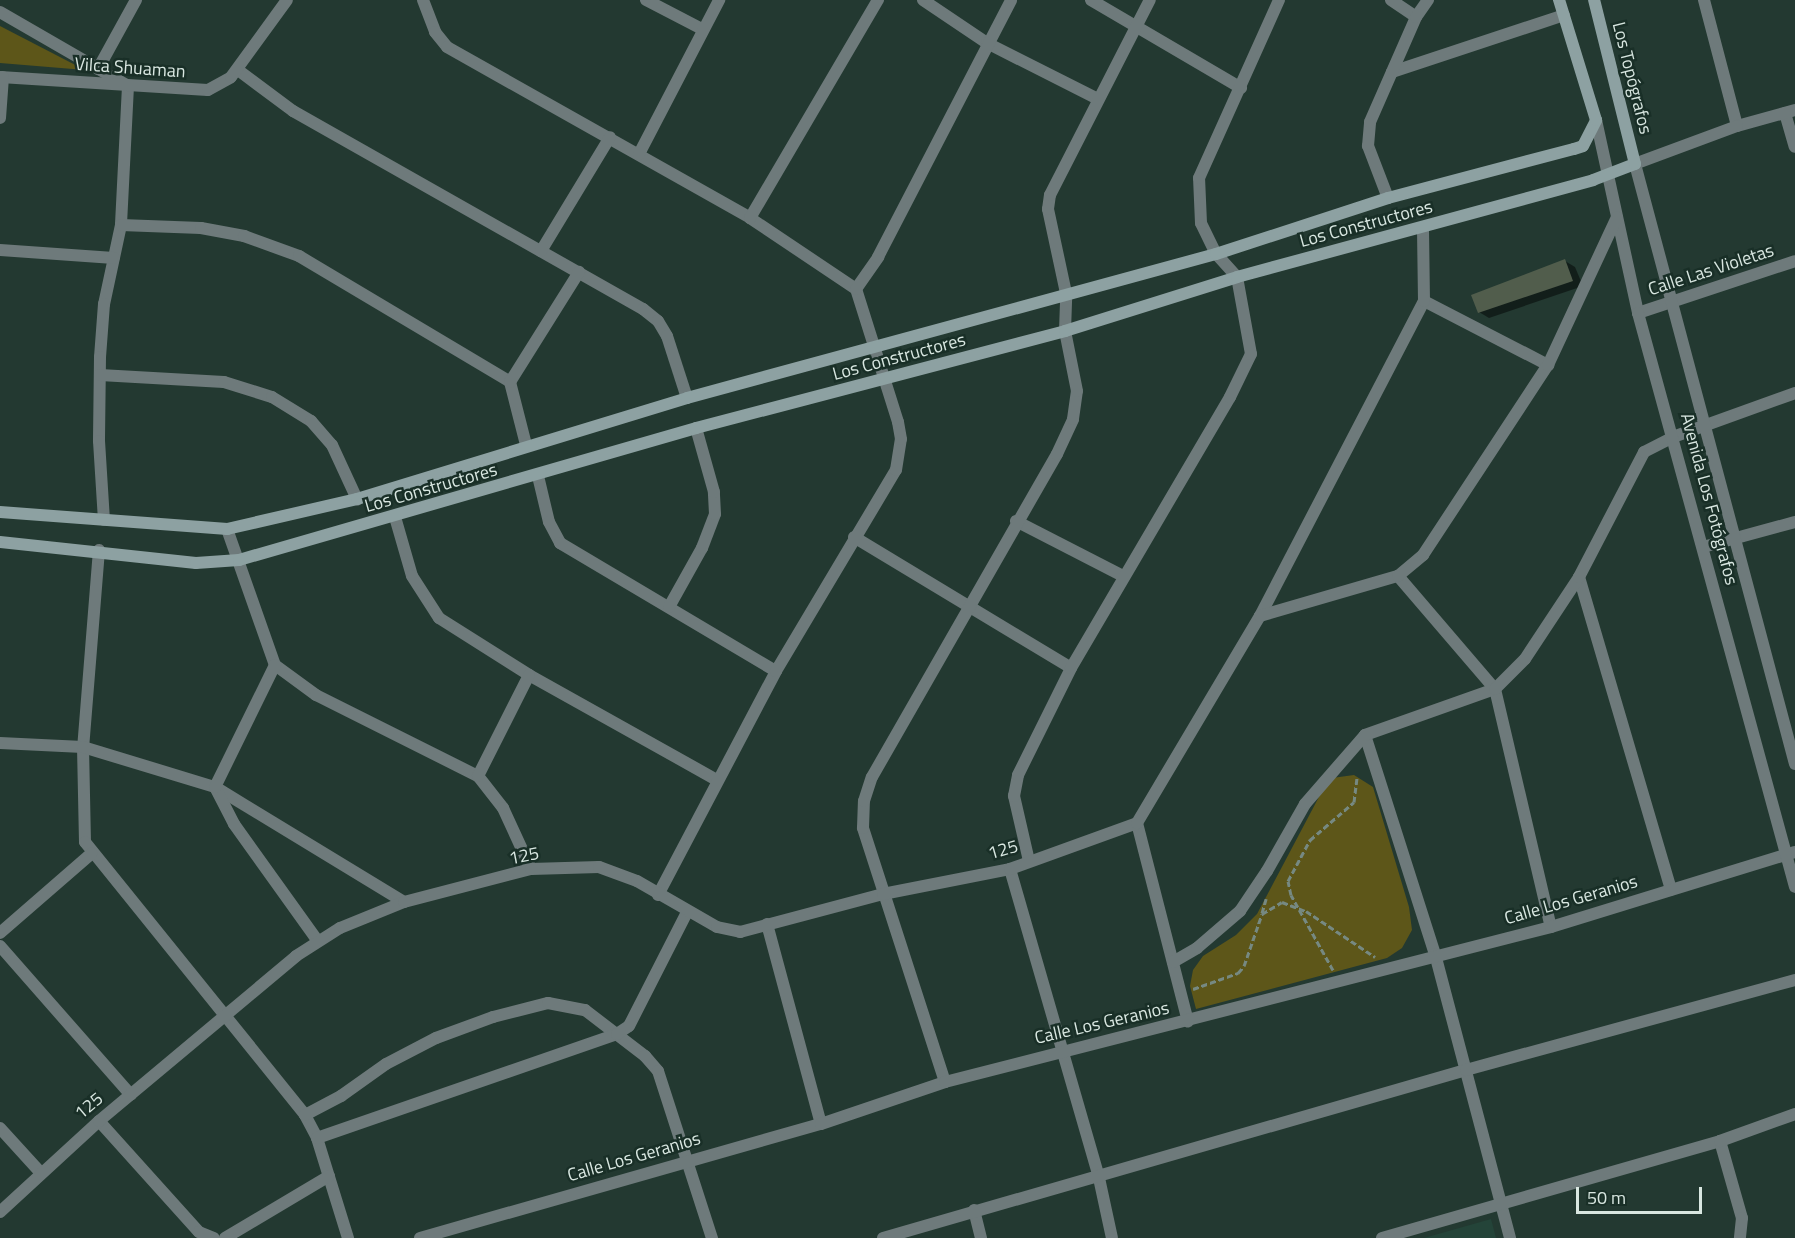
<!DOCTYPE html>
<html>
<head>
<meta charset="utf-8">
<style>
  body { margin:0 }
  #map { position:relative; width:1795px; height:1238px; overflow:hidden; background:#233931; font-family:"Titillium Web",sans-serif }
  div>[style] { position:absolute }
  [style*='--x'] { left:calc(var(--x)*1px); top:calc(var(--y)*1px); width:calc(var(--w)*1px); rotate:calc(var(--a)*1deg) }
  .built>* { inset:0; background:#244439 }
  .green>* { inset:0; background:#5d5619 }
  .shadow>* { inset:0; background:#0007 }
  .building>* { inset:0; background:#515d4c }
  .path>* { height:3px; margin-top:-1.5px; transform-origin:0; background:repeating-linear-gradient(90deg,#768982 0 6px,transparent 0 9px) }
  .minor>* { height:12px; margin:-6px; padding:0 6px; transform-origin:6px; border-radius:6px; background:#6e7a7b }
  .tertiary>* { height:12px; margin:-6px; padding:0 6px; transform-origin:6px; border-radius:6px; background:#6e7a7b }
  .secondary>* { height:12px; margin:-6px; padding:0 6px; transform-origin:6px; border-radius:6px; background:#8da1a2 }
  span { translate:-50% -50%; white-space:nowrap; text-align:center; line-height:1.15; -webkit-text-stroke:5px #192f27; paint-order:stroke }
  .street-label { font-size:18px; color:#d9e7e1 }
  .scale { position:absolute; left:1576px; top:1187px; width:126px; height:27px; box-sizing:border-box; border:3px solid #d9e7e1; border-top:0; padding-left:8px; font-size:18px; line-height:21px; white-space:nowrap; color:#d9e7e1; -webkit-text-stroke:4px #192f27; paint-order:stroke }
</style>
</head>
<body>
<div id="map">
  <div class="built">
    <div style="clip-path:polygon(1491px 1219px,1496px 1238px,1424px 1238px)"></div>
  </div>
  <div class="green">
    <div style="clip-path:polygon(0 26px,85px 70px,0 63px)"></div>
    <div style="clip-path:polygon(1354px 775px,1373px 787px,1409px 907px,1412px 930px,1402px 948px,1387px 958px,1196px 1009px,1190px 986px,1193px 970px,1203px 956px,1236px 935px,1257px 914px,1321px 793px,1332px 778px)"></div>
  </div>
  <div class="shadow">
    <div style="clip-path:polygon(1565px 261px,1575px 267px,1583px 286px,1489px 318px,1479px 312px)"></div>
  </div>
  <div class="building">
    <div style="clip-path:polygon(1565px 259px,1573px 281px,1478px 313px,1471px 295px)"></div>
  </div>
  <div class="path">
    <div style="--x:1262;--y:913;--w:15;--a:-74"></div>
    <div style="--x:1333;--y:970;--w:86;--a:-119.2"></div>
    <div style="--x:1291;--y:895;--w:14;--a:-102"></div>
    <div style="--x:1288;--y:881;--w:47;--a:-61.8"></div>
    <div style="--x:1310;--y:840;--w:58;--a:-40.8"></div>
    <div style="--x:1354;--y:802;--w:26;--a:-83"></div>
    <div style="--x:1193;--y:989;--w:48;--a:-19.6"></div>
    <div style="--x:1238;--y:973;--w:9;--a:-49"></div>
    <div style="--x:1244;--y:966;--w:55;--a:-70.9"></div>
    <div style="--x:1262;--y:914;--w:23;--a:-31"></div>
    <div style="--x:1282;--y:902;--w:26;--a:21"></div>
    <div style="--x:1306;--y:911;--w:83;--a:33.7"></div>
  </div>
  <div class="minor">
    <div style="--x:423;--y:0;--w:34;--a:69"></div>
    <div style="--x:435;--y:32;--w:19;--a:51"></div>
    <div style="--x:447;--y:47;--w:348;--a:29.4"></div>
    <div style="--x:750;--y:218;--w:128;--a:33.8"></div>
    <div style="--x:646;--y:0;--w:63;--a:27.4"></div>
    <div style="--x:923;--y:0;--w:77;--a:33.9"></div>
    <div style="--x:987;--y:43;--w:124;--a:26.8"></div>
    <div style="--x:1091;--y:0;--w:174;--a:30.4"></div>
    <div style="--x:1391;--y:0;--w:30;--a:34"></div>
    <div style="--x:1704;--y:0;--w:130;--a:75.3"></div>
    <div style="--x:0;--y:12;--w:148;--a:30"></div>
    <div style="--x:128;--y:86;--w:139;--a:92.9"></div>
    <div style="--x:121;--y:225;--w:81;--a:102.1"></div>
    <div style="--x:104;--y:304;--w:53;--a:94.3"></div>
    <div style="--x:100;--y:357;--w:84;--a:90.7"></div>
    <div style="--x:99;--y:441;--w:79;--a:86.4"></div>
    <div style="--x:98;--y:69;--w:79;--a:-61.2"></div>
    <div style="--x:238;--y:70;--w:69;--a:36.7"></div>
    <div style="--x:293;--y:111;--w:402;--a:29.5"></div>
    <div style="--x:643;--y:309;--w:19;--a:39"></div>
    <div style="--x:658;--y:321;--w:17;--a:59"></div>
    <div style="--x:667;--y:336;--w:65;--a:72.1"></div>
    <div style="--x:1392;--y:72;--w:181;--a:-18.3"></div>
    <div style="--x:0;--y:77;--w:208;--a:3.6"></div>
    <div style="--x:208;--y:90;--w:26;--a:-29"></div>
    <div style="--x:231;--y:77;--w:95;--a:-54"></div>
    <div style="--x:1785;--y:113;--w:35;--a:74"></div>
    <div style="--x:0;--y:118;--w:41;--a:-85.8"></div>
    <div style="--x:639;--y:154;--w:174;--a:-62.5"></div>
    <div style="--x:1388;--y:198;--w:56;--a:-111"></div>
    <div style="--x:1368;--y:146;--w:24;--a:-85"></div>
    <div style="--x:1370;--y:122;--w:115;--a:-66.3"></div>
    <div style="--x:1416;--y:17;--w:21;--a:-55"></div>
    <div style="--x:750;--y:218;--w:253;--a:-59.6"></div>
    <div style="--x:121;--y:225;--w:80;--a:2.1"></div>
    <div style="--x:201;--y:228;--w:44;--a:10.5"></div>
    <div style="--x:244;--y:236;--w:59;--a:20"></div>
    <div style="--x:299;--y:256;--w:246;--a:30.8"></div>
    <div style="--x:510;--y:382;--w:65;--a:75.7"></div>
    <div style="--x:0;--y:250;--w:114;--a:4"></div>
    <div style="--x:541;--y:251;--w:133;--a:-58.8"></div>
    <div style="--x:1424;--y:301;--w:140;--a:27.3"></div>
    <div style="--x:1638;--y:313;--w:165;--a:-18.3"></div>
    <div style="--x:100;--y:375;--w:124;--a:3.2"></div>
    <div style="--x:224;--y:382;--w:50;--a:17.4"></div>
    <div style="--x:272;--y:397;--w:46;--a:31.6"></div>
    <div style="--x:311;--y:421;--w:32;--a:49"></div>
    <div style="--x:332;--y:445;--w:60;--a:65.2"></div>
    <div style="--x:510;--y:382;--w:130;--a:-57.9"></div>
    <div style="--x:538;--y:476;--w:47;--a:76.6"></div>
    <div style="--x:549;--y:522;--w:24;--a:62"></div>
    <div style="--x:560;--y:543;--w:251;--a:30.7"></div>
    <div style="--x:395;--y:517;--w:61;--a:73.9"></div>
    <div style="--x:412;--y:576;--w:50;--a:57.3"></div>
    <div style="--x:439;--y:618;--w:107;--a:32.3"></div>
    <div style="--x:529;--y:675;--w:215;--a:29.2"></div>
    <div style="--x:1016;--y:521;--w:120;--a:27.2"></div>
    <div style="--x:227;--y:529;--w:144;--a:70.6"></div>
    <div style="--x:275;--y:665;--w:51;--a:36.2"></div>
    <div style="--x:316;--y:695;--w:181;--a:26.6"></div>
    <div style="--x:478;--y:776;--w:41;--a:52"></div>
    <div style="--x:503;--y:808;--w:67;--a:65.3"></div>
    <div style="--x:854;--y:537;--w:253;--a:31.1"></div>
    <div style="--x:1703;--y:547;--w:95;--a:-15.2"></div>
    <div style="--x:99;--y:550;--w:198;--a:94.6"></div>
    <div style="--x:83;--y:747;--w:95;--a:88.8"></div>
    <div style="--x:85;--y:842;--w:351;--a:51.1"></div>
    <div style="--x:305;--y:1115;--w:26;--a:62"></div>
    <div style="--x:317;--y:1138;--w:105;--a:72.8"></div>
    <div style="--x:1398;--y:576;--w:149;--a:49.4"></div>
    <div style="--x:1495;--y:689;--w:244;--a:76.8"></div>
    <div style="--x:1579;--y:577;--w:326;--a:73.6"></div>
    <div style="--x:669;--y:607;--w:68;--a:-60.8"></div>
    <div style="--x:702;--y:548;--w:36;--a:-69"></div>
    <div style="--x:715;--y:514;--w:22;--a:-93"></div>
    <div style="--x:714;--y:492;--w:66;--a:-105.7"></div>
    <div style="--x:1260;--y:616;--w:355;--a:-62.5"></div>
    <div style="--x:1424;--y:301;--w:73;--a:-90.8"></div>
    <div style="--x:1365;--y:735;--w:230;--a:72.3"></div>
    <div style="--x:1435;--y:954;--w:294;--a:75.2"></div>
    <div style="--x:0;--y:743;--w:83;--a:2.8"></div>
    <div style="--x:83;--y:747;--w:138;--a:16.9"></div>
    <div style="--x:215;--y:787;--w:221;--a:31.3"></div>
    <div style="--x:478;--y:776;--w:113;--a:-63.2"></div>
    <div style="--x:215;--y:787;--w:42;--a:62.8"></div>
    <div style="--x:234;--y:824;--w:143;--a:54.4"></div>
    <div style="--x:215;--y:787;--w:136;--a:-63.8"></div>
    <div style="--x:1137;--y:823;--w:205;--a:75.6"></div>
    <div style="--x:1029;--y:861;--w:67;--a:-103"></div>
    <div style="--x:1014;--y:796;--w:21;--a:-79"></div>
    <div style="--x:1018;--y:775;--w:119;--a:-63.6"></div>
    <div style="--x:1071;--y:668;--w:314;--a:-59.6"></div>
    <div style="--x:1230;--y:397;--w:48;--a:-64"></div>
    <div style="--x:1251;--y:354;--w:78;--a:-100.3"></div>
    <div style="--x:1237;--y:277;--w:31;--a:-132"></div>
    <div style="--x:1216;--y:254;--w:34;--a:-116"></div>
    <div style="--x:1201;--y:223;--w:45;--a:-92.5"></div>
    <div style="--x:1199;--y:178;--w:195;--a:-65.8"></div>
    <div style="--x:1010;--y:869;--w:322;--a:73.9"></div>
    <div style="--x:1099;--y:1178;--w:61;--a:77.8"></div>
    <div style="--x:658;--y:895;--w:253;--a:-62.2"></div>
    <div style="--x:776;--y:671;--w:234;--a:-59.2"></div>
    <div style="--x:896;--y:470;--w:31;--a:-81"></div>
    <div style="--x:901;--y:439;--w:17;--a:-100"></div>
    <div style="--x:898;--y:422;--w:139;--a:-107.5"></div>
    <div style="--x:856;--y:289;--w:39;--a:-55"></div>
    <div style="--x:878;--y:257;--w:289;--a:-62.6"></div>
    <div style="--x:767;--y:924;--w:207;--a:74.9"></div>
    <div style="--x:0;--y:933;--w:121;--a:-41"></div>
    <div style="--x:0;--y:946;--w:198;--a:48.7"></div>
    <div style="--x:1173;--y:962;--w:28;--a:-30"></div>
    <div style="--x:1197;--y:948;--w:57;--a:-40.7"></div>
    <div style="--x:1240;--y:911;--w:48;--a:-56"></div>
    <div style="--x:1267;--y:871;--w:77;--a:-60.4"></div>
    <div style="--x:1305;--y:804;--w:91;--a:-49"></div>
    <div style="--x:1365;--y:735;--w:138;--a:-19.5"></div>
    <div style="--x:1495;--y:689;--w:42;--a:-45"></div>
    <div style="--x:1525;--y:659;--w:98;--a:-56.6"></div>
    <div style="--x:1579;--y:577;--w:141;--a:-62.5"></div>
    <div style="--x:1644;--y:452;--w:33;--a:-27"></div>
    <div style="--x:1673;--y:437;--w:130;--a:-19.8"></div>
    <div style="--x:945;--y:1082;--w:267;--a:-107.9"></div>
    <div style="--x:863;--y:828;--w:27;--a:-88"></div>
    <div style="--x:864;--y:801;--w:25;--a:-72"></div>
    <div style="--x:872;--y:777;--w:372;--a:-60.2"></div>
    <div style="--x:1057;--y:454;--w:38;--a:-65"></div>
    <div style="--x:1073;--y:419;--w:28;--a:-82"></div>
    <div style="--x:1077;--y:391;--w:61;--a:-101.3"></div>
    <div style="--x:1065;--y:331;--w:38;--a:-88"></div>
    <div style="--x:1066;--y:293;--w:86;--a:-102.1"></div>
    <div style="--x:1048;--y:209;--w:14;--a:-82"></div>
    <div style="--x:1050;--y:195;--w:219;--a:-62.9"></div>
    <div style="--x:305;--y:1115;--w:41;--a:-27.8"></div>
    <div style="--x:341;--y:1096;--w:55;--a:-35.4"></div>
    <div style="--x:386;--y:1064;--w:56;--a:-27.5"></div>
    <div style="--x:436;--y:1038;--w:61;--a:-20.2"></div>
    <div style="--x:493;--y:1017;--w:57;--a:-14.3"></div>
    <div style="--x:548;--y:1003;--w:38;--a:11"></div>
    <div style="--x:585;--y:1010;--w:76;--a:37.5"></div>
    <div style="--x:645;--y:1056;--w:20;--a:49"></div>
    <div style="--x:658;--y:1071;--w:176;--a:72.1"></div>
    <div style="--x:99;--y:1121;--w:149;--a:48"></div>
    <div style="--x:199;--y:1232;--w:16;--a:22"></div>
    <div style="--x:0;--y:1128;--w:61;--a:47.7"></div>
    <div style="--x:317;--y:1138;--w:318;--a:-19.1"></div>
    <div style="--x:617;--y:1034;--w:14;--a:-34"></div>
    <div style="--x:629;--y:1026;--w:128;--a:-63"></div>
    <div style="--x:1720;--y:1141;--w:80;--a:74.1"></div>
    <div style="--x:1742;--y:1218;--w:20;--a:96"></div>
    <div style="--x:974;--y:1210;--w:29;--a:76"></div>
    <div style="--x:225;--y:1238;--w:121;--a:-30.8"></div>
    <div style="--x:420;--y:1238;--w:417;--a:-15.9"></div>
    <div style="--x:821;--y:1124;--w:131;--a:-18.7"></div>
    <div style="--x:945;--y:1082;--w:626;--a:-14.35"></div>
    <div style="--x:1551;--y:927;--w:255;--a:-17.1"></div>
    <div style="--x:883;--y:1238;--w:607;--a:-16.08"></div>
    <div style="--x:1466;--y:1070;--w:341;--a:-15.3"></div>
    <div style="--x:1382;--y:1238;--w:352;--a:-16"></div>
    <div style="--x:1720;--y:1141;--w:80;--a:-19.8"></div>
  </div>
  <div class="tertiary">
    <div style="--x:1795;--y:110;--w:60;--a:164.6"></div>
    <div style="--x:1737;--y:126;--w:109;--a:159.6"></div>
    <div style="--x:1635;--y:164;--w:621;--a:75.07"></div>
    <div style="--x:1596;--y:120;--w:198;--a:77.7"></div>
    <div style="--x:1638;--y:313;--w:595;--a:74.7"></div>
    <div style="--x:0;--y:1212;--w:134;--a:-42.6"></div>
    <div style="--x:99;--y:1121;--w:257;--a:-39.9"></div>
    <div style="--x:296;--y:956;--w:52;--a:-32.5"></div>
    <div style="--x:340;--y:928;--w:69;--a:-22.1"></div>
    <div style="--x:404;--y:902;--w:131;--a:-14.6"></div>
    <div style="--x:531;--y:869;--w:68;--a:-1.7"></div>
    <div style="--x:599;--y:867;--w:40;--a:20.2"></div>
    <div style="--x:637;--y:881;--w:92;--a:29.9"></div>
    <div style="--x:717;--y:927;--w:24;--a:12"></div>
    <div style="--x:740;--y:932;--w:148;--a:-14.9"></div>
    <div style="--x:883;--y:894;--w:129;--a:-11.1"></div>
    <div style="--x:1010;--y:869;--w:135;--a:-19.9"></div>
    <div style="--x:1137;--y:823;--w:241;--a:-59.3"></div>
    <div style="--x:1260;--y:616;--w:144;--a:-16.2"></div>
    <div style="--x:1398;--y:576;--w:33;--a:-40"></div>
    <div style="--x:1423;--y:555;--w:227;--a:-56.7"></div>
    <div style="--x:1548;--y:365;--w:163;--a:-65"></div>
  </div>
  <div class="secondary">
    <div style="--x:0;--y:512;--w:228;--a:4.3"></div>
    <div style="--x:227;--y:529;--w:133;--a:-13"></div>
    <div style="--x:357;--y:499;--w:345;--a:-17"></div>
    <div style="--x:687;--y:398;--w:548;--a:-15.23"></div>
    <div style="--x:1216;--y:254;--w:181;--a:-18"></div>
    <div style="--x:1388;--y:198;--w:192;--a:-14.8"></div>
    <div style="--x:1574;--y:149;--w:9;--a:-18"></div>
    <div style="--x:1583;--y:146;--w:29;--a:-63"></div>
    <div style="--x:1596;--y:120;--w:126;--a:-107.1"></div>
    <div style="--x:0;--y:542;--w:197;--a:6.1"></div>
    <div style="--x:196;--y:563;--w:43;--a:-4"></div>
    <div style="--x:239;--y:560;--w:476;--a:-16.1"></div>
    <div style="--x:696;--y:428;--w:382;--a:-14.7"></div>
    <div style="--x:1065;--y:331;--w:180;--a:-17.4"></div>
    <div style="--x:1237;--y:277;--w:369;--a:-15.2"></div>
    <div style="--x:1593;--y:180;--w:45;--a:-20.9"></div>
    <div style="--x:1635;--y:164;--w:169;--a:-104"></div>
  </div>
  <div class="street-label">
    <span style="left:130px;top:68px;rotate:4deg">Vilca Shuaman</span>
    <span style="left:1632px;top:78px;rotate:76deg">Los Topógrafos</span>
    <span style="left:1366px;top:224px;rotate:-15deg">Los Constructores</span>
    <span style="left:1711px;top:270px;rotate:-18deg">Calle Las Violetas</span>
    <span style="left:899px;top:357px;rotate:-15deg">Los Constructores</span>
    <span style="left:431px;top:488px;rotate:-16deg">Los Constructores</span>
    <span style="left:1709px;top:499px;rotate:75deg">Avenida Los Fotógrafos</span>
    <span style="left:1003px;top:850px;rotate:-16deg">125</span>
    <span style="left:524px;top:856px;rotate:-11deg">125</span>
    <span style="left:1571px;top:900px;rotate:-16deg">Calle Los Geranios</span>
    <span style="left:1102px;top:1023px;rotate:-13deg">Calle Los Geranios</span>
    <span style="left:89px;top:1106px;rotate:-40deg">125</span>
    <span style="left:634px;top:1157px;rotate:-16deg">Calle Los Geranios</span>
  </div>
  <div class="scale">50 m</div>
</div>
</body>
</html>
